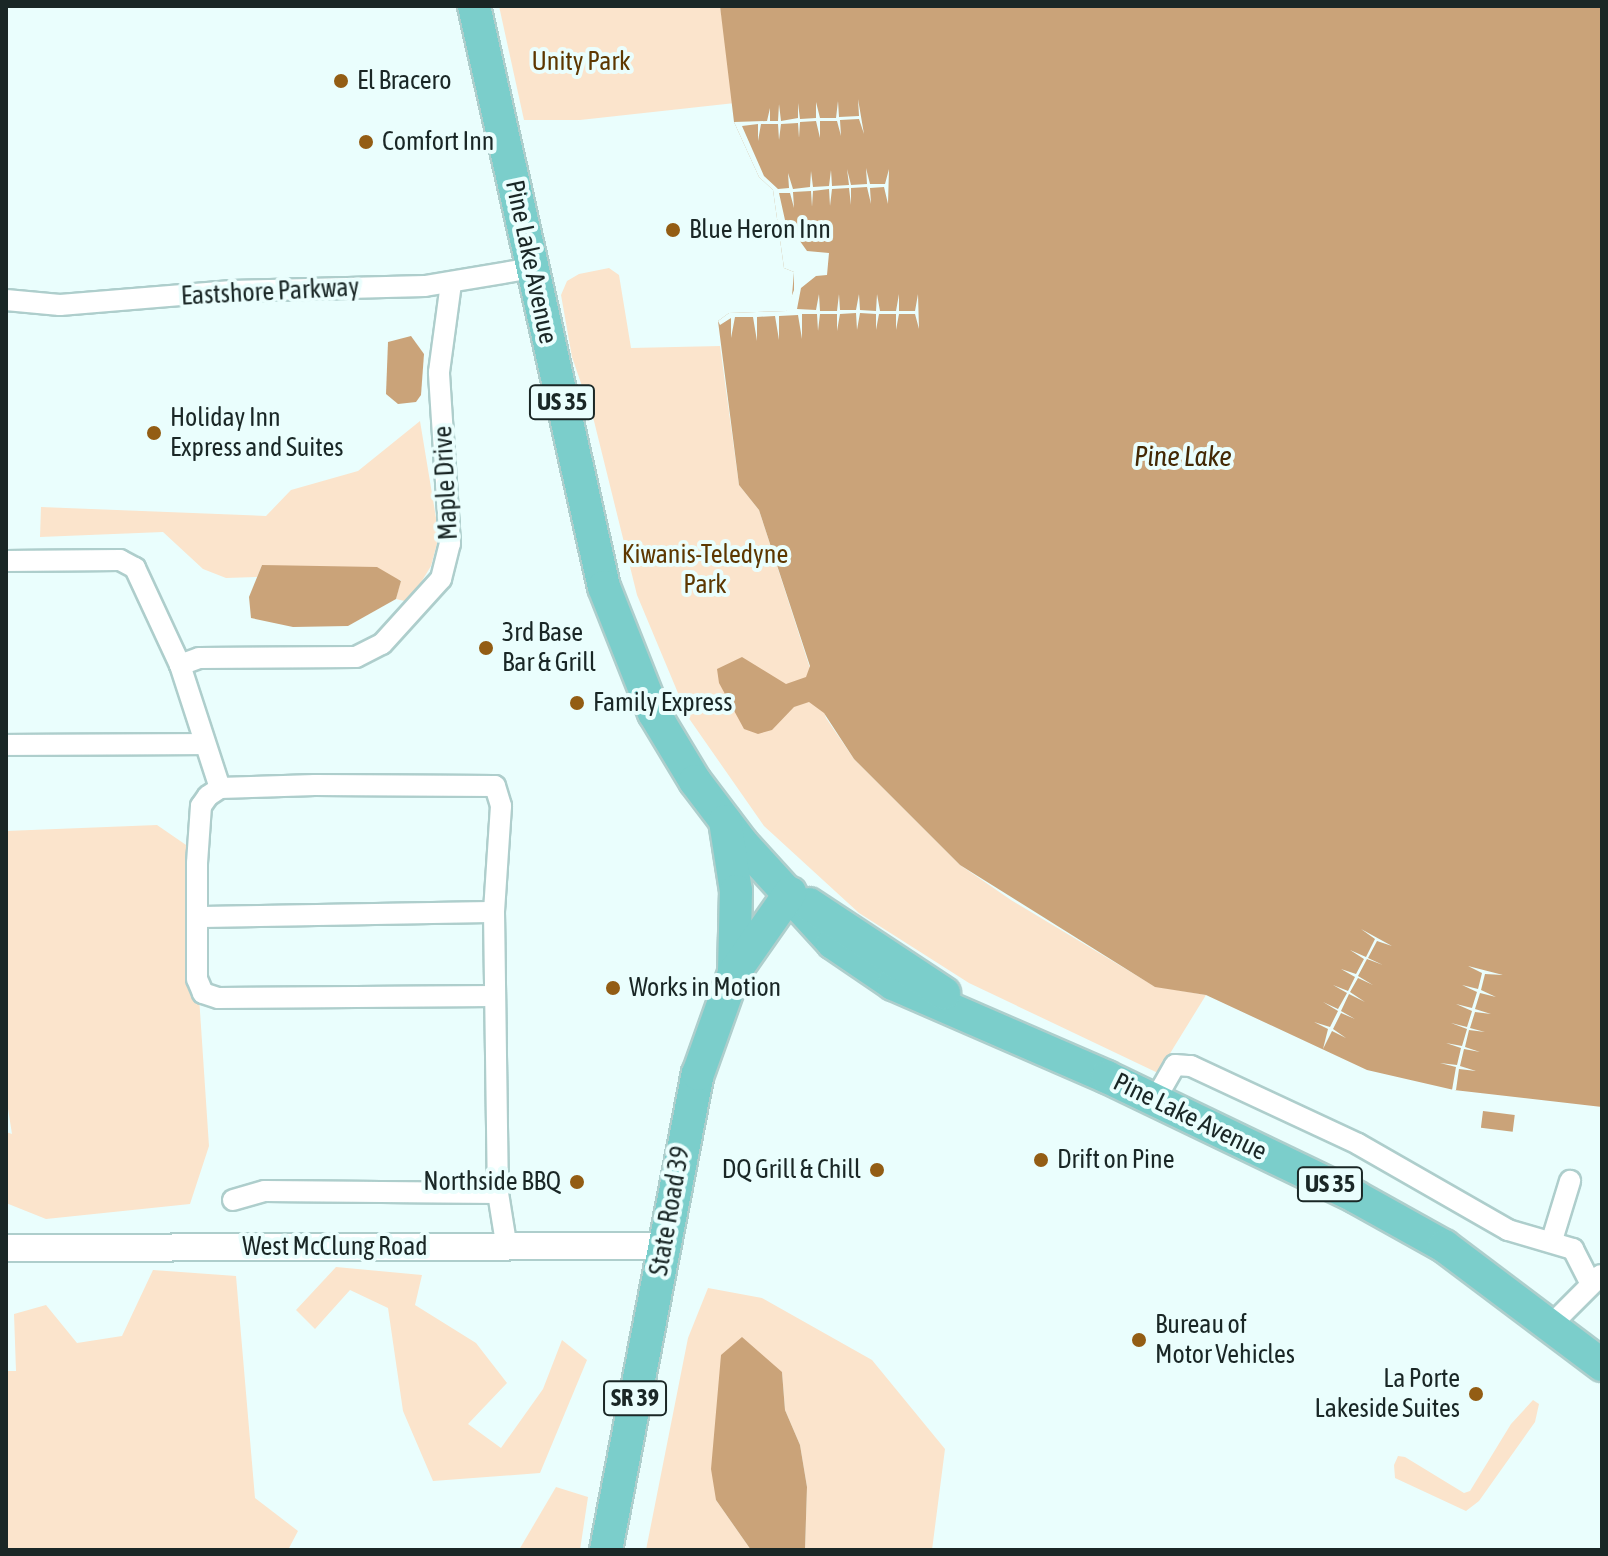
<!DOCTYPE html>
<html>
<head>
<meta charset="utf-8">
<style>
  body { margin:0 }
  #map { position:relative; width:1608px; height:1556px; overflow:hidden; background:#eafefd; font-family:"Asap Condensed",sans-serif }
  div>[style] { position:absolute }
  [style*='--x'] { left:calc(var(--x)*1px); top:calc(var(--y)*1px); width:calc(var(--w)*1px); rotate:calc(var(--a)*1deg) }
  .green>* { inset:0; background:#fbe4cc }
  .water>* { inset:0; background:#caa379; transform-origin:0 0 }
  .pier>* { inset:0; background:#eafefd }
  .roads { filter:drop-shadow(2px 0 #aececc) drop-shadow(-2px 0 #aececc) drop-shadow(0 2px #aececc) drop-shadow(0 -2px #aececc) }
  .minor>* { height:20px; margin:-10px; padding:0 10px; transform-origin:10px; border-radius:10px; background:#fff }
  .tertiary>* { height:26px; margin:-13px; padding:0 13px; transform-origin:13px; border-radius:13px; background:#fff }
  .primary>* { height:32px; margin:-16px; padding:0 16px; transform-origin:16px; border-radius:16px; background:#7bcecb }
  .dots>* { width:22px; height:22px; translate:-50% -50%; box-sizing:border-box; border:4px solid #eafefd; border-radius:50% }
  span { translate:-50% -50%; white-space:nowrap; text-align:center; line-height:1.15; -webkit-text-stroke:8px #eafefd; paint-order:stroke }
  .shield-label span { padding:2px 6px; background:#eafefd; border:2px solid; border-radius:6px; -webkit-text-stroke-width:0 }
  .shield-label { font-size:24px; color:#1a2726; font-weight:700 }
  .park-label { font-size:26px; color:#5d3700 }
  .poi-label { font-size:26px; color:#1a2726 }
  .left { translate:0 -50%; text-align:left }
  .right { translate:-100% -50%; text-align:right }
  .street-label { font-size:26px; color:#1a2726 }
  .water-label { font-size:28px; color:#432804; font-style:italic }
  .frame { position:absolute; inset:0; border:8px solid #1a2726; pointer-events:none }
</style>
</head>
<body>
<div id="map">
  <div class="green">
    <div style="clip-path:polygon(499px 6px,720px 6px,735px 103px,580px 120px,524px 120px)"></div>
    <div style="clip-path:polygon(609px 268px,619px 275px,631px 348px,720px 346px,739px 485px,759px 510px,826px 718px,854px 759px,960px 865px,1011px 900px,1154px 986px,1206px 995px,1158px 1073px,969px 983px,859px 913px,764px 826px,688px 717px,637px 595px,594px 421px,572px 357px,561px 295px,567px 281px,579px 274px)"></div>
    <div style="clip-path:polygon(420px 421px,439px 536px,431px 566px,409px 602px,396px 599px,401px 580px,262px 565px,257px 577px,226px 578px,203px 569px,163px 532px,40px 537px,41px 507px,266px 516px,291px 490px,358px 471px)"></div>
    <div style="clip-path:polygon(157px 825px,189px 847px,209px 1146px,190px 1204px,46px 1219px,6px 1203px,6px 1132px,12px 1134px,6px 1096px,6px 831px)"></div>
    <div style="clip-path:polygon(336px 1267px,422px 1275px,415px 1305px,476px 1343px,507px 1383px,468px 1424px,501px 1448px,543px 1389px,562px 1340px,587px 1360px,540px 1473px,433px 1481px,403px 1411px,388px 1308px,350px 1290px,315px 1329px,296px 1310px)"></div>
    <div style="clip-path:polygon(153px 1270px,236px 1276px,255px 1498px,298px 1531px,288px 1550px,6px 1550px,6px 1371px,16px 1371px,14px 1314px,46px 1305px,77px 1343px,122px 1336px)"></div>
    <div style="clip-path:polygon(708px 1288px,762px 1298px,872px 1360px,945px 1449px,932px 1550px,805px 1550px,807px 1487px,800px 1445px,785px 1410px,782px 1372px,716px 1500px,751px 1550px,646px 1550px,688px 1338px)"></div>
    <div style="clip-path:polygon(1533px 1400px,1539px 1404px,1535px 1422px,1479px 1501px,1466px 1511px,1395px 1478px,1394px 1465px,1398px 1456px,1405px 1457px,1464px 1493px,1470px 1491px,1511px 1424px)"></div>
    <div style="clip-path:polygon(556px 1487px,588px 1497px,580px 1550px,519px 1550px)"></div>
  </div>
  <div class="water">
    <div style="clip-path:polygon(720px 6px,1602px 6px,1602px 1107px,1454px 1090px,1367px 1070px,1206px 995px,1155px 987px,960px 865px,854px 759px,824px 713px,809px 702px,794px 707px,772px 730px,758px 734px,744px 729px,719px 683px,717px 669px,742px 657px,786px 684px,806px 677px,810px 666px,759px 510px,739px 485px,718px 321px,729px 313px,786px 311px,791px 307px,794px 272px,784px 268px,773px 190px,759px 177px,734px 122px)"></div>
    <div style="clip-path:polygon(411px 336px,424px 354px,421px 395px,416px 402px,398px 404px,386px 394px,388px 342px)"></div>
    <div style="clip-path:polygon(262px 565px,377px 567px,401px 581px,396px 599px,348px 626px,293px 627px,251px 618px,249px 597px)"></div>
    <div style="left:1483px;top:1111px;width:32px;height:17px;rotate:7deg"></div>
    <div style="clip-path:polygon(742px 1337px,782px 1372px,785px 1410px,800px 1445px,807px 1487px,805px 1550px,751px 1550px,716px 1500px,711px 1469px,721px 1355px)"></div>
  </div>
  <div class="pier">
    <div style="clip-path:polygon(858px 99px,864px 134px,859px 119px,840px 120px,841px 136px,837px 121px,820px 121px,820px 138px,816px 121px,800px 122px,799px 138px,798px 123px,781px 124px,779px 140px,778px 124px,761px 124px,758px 141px,758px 124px,742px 126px,764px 176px,778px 189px,789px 188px,788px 173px,793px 189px,810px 187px,811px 171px,813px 187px,829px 186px,831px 170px,832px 186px,849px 185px,847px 169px,851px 185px,867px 184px,866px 168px,870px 184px,885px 184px,889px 169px,888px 204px,884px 187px,870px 188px,871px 204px,867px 187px,851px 188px,851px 205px,849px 188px,832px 189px,830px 206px,829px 189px,813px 191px,812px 207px,811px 191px,793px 192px,794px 208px,790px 193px,779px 193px,785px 220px,807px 251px,829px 253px,827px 275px,816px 276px,801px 288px,797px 309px,816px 310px,819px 294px,820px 311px,837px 311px,839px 294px,840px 310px,856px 310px,859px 294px,860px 310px,876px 311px,877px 294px,880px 311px,896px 311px,899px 294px,899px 311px,915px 311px,918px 294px,919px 329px,915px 314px,899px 314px,896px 330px,896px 314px,879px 314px,876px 330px,876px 314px,860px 313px,857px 330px,856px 313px,840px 314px,837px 331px,837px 314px,820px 314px,818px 331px,817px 314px,802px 314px,802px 339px,798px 315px,779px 316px,779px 340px,775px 316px,757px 317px,757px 341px,753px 317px,735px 317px,731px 338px,731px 318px,720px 325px,718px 321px,729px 313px,786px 311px,794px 290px,794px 272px,784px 268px,773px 190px,759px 177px,734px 122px,767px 121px,770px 108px,770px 121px,778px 121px,779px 104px,781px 121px,798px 118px,798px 103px,800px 119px,816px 118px,816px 102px,820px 118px,836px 118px,838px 101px,839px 117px,859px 116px)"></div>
    <div style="clip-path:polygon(1361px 929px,1392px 946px,1377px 941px,1368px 958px,1383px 965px,1367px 959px,1358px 976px,1373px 985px,1358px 978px,1350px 992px,1365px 1002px,1349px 994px,1341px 1011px,1355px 1019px,1341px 1013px,1333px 1029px,1346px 1038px,1332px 1031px,1323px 1049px,1328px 1029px,1314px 1022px,1330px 1027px,1338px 1011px,1323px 1002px,1338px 1009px,1347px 993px,1333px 985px,1348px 991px,1355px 977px,1341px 969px,1356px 974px,1364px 959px,1350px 950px,1366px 957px,1375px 939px)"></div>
    <div style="clip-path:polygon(1468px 966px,1503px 975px,1485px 974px,1481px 990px,1496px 997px,1480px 993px,1475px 1009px,1491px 1014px,1475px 1012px,1470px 1028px,1485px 1032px,1469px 1030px,1465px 1047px,1480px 1052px,1464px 1049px,1460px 1066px,1476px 1071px,1459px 1069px,1456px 1090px,1452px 1090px,1456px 1067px,1440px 1063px,1457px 1065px,1461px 1048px,1446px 1043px,1462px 1046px,1467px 1029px,1451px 1023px,1467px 1027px,1472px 1011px,1456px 1004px,1472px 1008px,1477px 992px,1462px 985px,1478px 989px,1482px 973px)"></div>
  </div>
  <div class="roads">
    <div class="minor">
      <div style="--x:6;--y:300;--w:54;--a:5.3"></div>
      <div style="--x:60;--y:305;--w:172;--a:-4.7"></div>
      <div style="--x:231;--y:291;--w:194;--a:-1.5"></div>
      <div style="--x:425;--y:286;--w:109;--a:-9.5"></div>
      <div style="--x:6;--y:561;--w:114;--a:-0.5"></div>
      <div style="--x:120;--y:560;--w:17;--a:28"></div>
      <div style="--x:135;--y:568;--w:107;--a:65.1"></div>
      <div style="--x:180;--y:665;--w:129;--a:72"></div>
      <div style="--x:180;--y:665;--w:20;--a:-20"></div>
      <div style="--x:199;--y:658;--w:157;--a:-0.4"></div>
      <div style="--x:356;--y:657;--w:29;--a:-27"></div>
      <div style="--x:382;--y:644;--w:88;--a:-47.8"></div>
      <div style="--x:441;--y:579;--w:36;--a:-76"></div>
      <div style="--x:450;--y:544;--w:172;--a:-93.7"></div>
      <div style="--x:439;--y:372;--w:90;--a:-82.3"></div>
      <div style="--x:6;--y:745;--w:199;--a:-0.3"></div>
      <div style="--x:198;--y:917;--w:296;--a:-1"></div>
      <div style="--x:495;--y:996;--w:277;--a:179.6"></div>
      <div style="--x:218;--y:998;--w:16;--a:-162"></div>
      <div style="--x:203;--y:993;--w:15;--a:-113"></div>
      <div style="--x:197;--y:979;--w:116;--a:-90"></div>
      <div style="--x:197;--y:863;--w:57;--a:-86"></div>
      <div style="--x:201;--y:806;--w:12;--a:-55"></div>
      <div style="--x:208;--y:796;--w:14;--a:-34"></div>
      <div style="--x:220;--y:788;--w:95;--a:-1.8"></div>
      <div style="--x:315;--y:785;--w:180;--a:0.3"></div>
      <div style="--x:495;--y:786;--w:21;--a:73"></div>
      <div style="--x:501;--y:806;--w:106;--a:93.8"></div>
      <div style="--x:494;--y:912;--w:281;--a:89.2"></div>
      <div style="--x:498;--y:1193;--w:57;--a:80.9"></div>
      <div style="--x:1155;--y:1100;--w:40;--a:-60.3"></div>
      <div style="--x:1175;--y:1065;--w:16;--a:4"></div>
      <div style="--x:1191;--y:1066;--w:184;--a:25"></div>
      <div style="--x:1358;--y:1144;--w:173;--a:29.8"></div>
      <div style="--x:1508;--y:1230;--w:68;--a:16.3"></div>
      <div style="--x:1573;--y:1249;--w:37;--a:63"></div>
      <div style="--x:233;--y:1200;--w:33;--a:-16"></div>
      <div style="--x:265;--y:1191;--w:233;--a:0.5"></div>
      <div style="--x:1552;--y:1240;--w:62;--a:-73"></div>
      <div style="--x:1553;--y:1323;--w:68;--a:-45"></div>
    </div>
    <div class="tertiary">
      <div style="--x:6;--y:1248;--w:659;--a:-0.17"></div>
    </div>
    <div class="primary">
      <div style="--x:474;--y:6;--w:595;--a:77.39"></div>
      <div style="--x:604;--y:587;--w:136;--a:68.4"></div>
      <div style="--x:654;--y:713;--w:79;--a:58.9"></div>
      <div style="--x:695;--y:781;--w:78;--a:52.8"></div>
      <div style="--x:742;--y:843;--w:135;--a:47.7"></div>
      <div style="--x:833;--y:943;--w:73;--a:34.3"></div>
      <div style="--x:893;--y:984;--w:233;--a:23.5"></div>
      <div style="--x:1107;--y:1077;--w:276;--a:25.7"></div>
      <div style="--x:1356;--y:1197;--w:101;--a:29.1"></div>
      <div style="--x:1444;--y:1246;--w:198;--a:37"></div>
      <div style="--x:725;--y:821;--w:71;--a:81.1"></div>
      <div style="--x:736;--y:891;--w:82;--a:91.4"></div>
      <div style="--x:809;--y:904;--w:162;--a:33.4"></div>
      <div style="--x:606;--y:1550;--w:485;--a:-79.1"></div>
      <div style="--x:698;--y:1074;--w:107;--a:-70.4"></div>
      <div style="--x:734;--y:973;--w:98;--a:-55"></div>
    </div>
  </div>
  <div class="dots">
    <div style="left:341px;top:81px;background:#935d14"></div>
    <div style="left:366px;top:142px;background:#935d14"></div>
    <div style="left:673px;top:230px;background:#935d14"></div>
    <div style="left:154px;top:433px;background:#935d14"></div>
    <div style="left:486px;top:648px;background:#935d14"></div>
    <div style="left:577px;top:703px;background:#935d14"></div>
    <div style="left:613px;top:988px;background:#935d14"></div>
    <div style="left:1041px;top:1160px;background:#935d14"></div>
    <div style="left:877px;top:1170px;background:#935d14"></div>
    <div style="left:577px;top:1182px;background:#935d14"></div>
    <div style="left:1139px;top:1340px;background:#935d14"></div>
    <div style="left:1476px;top:1394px;background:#935d14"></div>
  </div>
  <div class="shield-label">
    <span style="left:562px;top:402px">US 35</span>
    <span style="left:1330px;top:1184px">US 35</span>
    <span style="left:635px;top:1398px">SR 39</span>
  </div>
  <div class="park-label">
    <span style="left:581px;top:62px">Unity Park</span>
    <span style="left:705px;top:570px">Kiwanis-Teledyne<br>Park</span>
  </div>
  <div class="poi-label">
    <span class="left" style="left:357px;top:81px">El Bracero</span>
    <span class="left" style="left:382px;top:142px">Comfort Inn</span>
    <span class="left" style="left:689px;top:230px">Blue Heron Inn</span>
    <span class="left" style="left:170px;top:433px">Holiday Inn<br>Express and Suites</span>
    <span class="left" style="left:502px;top:648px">3rd Base<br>Bar &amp; Grill</span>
    <span class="left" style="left:593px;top:703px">Family Express</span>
    <span class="left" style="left:629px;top:988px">Works in Motion</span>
    <span class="left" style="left:1057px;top:1160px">Drift on Pine</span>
    <span class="right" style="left:861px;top:1170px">DQ Grill &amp; Chill</span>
    <span class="right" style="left:561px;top:1182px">Northside BBQ</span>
    <span class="left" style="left:1155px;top:1340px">Bureau of<br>Motor Vehicles</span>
    <span class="right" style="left:1460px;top:1394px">La Porte<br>Lakeside Suites</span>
  </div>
  <div class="street-label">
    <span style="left:531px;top:262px;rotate:78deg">Pine Lake Avenue</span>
    <span style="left:270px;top:292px;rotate:-3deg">Eastshore Parkway</span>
    <span style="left:446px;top:483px;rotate:-93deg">Maple Drive</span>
    <span style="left:1190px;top:1117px;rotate:26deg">Pine Lake Avenue</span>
    <span style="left:670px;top:1211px;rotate:-80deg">State Road 39</span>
    <span style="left:335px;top:1247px">West McClung Road</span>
  </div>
  <div class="water-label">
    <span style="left:1183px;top:456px">Pine Lake</span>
  </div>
  <div class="frame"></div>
</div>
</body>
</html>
